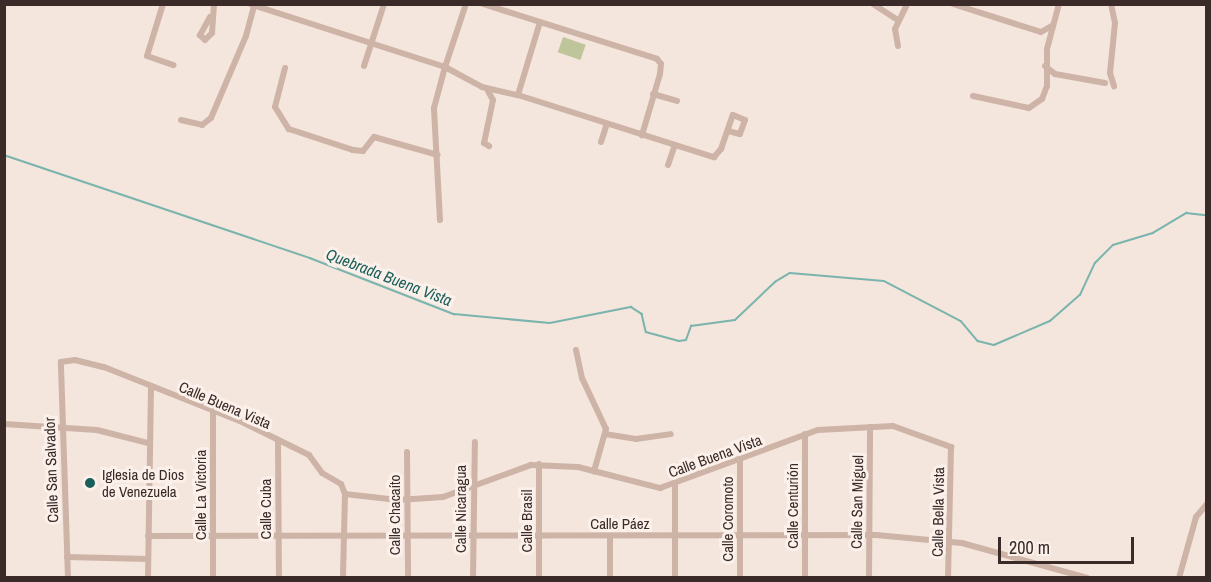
<!DOCTYPE html>
<html>
<head>
<meta charset="utf-8">
<style>
  body { margin:0 }
  #map { position:relative; width:1211px; height:582px; overflow:hidden; background:#f4e5dd; font-family:"Archivo Narrow",sans-serif }
  div>[style] { position:absolute }
  [style*='--x'] { left:calc(var(--x)*1px); top:calc(var(--y)*1px); width:calc(var(--w)*1px); rotate:calc(var(--a)*1deg) }
  .green>* { inset:0; background:#bec59b; transform-origin:0 0 }
  .stream>* { height:1.5px; margin:-0.75px; padding:0 0.75px; transform-origin:0.75px; border-radius:0.75px; background:#79b4ad }
  .minor>* { height:6px; margin:-3px; padding:0 3px; transform-origin:3px; border-radius:3px; background:#ceb3a7 }
  .dots>* { width:16px; height:16px; translate:-50% -50%; box-sizing:border-box; border:3px solid #fbf0ea; border-radius:50% }
  span { translate:-50% -50%; white-space:nowrap; text-align:center; line-height:1.15; -webkit-text-stroke:6px #fbf0ea; paint-order:stroke }
  .street-label { font-size:15px; color:#3a2b28 }
  .poi-label { font-size:15px; color:#3a2b28 }
  .left { translate:0 -50%; text-align:left }
  .water-label { font-size:16px; color:#1a5f59; font-style:italic }
  .frame { position:absolute; inset:0; border:6px solid #3a2b28; pointer-events:none }
  .scale { position:absolute; left:998px; top:537px; width:136px; height:27px; box-sizing:border-box; border:3px solid #3a2b28; border-top:0; padding-left:8px; font-size:18px; line-height:21px; white-space:nowrap; color:#3a2b28; -webkit-text-stroke:4px #fbf0ea; paint-order:stroke }
</style>
</head>
<body>
<div id="map">
  <div class="green">
    <div style="left:563px;top:37px;width:24px;height:16px;rotate:19deg"></div>
  </div>
  <div class="stream">
    <div style="--x:4;--y:155;--w:323;--a:18.6"></div>
    <div style="--x:310;--y:258;--w:155;--a:21.3"></div>
    <div style="--x:454;--y:314;--w:96;--a:5.4"></div>
    <div style="--x:550;--y:323;--w:83;--a:-11.2"></div>
    <div style="--x:631;--y:307;--w:13;--a:32"></div>
    <div style="--x:642;--y:314;--w:18;--a:77"></div>
    <div style="--x:646;--y:332;--w:34;--a:15"></div>
    <div style="--x:679;--y:341;--w:7;--a:-8"></div>
    <div style="--x:686;--y:340;--w:15;--a:-70"></div>
    <div style="--x:691;--y:326;--w:44;--a:-7.8"></div>
    <div style="--x:735;--y:320;--w:55;--a:-43.5"></div>
    <div style="--x:775;--y:282;--w:17;--a:-31"></div>
    <div style="--x:790;--y:273;--w:94;--a:4.9"></div>
    <div style="--x:884;--y:281;--w:87;--a:27.5"></div>
    <div style="--x:961;--y:321;--w:26;--a:50"></div>
    <div style="--x:978;--y:341;--w:16;--a:14"></div>
    <div style="--x:994;--y:345;--w:61;--a:-23.2"></div>
    <div style="--x:1050;--y:321;--w:40;--a:-41"></div>
    <div style="--x:1080;--y:295;--w:35;--a:-65"></div>
    <div style="--x:1095;--y:263;--w:25;--a:-45"></div>
    <div style="--x:1113;--y:245;--w:42;--a:-16.7"></div>
    <div style="--x:1153;--y:233;--w:39;--a:-31"></div>
    <div style="--x:1186;--y:213;--w:20;--a:6"></div>
  </div>
  <div class="minor">
    <div style="--x:163;--y:4;--w:54;--a:107.1"></div>
    <div style="--x:147;--y:56;--w:28;--a:19"></div>
    <div style="--x:250;--y:4;--w:205;--a:17.9"></div>
    <div style="--x:445;--y:67;--w:66;--a:-71.6"></div>
    <div style="--x:483;--y:4;--w:182;--a:17.5"></div>
    <div style="--x:657;--y:59;--w:6;--a:51"></div>
    <div style="--x:661;--y:64;--w:10;--a:96"></div>
    <div style="--x:660;--y:74;--w:64;--a:106.4"></div>
    <div style="--x:873;--y:4;--w:30;--a:33"></div>
    <div style="--x:953;--y:4;--w:92;--a:17.7"></div>
    <div style="--x:1041;--y:32;--w:13;--a:-29"></div>
    <div style="--x:1111;--y:4;--w:19;--a:78"></div>
    <div style="--x:1115;--y:23;--w:50;--a:95.7"></div>
    <div style="--x:1110;--y:73;--w:14;--a:73"></div>
    <div style="--x:210;--y:17;--w:21;--a:119"></div>
    <div style="--x:200;--y:35;--w:7;--a:45"></div>
    <div style="--x:205;--y:40;--w:10;--a:-45"></div>
    <div style="--x:212;--y:33;--w:29;--a:-86"></div>
    <div style="--x:540;--y:22;--w:76;--a:106.8"></div>
    <div style="--x:518;--y:95;--w:206;--a:17.6"></div>
    <div style="--x:714;--y:157;--w:11;--a:-49"></div>
    <div style="--x:721;--y:149;--w:36;--a:-71"></div>
    <div style="--x:733;--y:115;--w:13;--a:23"></div>
    <div style="--x:745;--y:120;--w:15;--a:110"></div>
    <div style="--x:740;--y:134;--w:12;--a:-166"></div>
    <div style="--x:898;--y:46;--w:17;--a:-100"></div>
    <div style="--x:895;--y:29;--w:28;--a:-64"></div>
    <div style="--x:364;--y:66;--w:65;--a:-72.1"></div>
    <div style="--x:1045;--y:66;--w:13;--a:39"></div>
    <div style="--x:1055;--y:74;--w:51;--a:10.2"></div>
    <div style="--x:285;--y:68;--w:40;--a:104.4"></div>
    <div style="--x:275;--y:107;--w:26;--a:58"></div>
    <div style="--x:289;--y:129;--w:67;--a:18.2"></div>
    <div style="--x:353;--y:150;--w:10;--a:6"></div>
    <div style="--x:363;--y:151;--w:18;--a:-52"></div>
    <div style="--x:374;--y:137;--w:66;--a:15.7"></div>
    <div style="--x:488;--y:91;--w:10;--a:61"></div>
    <div style="--x:493;--y:100;--w:44;--a:101.8"></div>
    <div style="--x:484;--y:143;--w:6;--a:31"></div>
    <div style="--x:653;--y:94;--w:25;--a:16"></div>
    <div style="--x:973;--y:96;--w:57;--a:12.1"></div>
    <div style="--x:1029;--y:108;--w:16;--a:-35"></div>
    <div style="--x:1042;--y:99;--w:14;--a:-69"></div>
    <div style="--x:1047;--y:86;--w:37;--a:-90"></div>
    <div style="--x:1047;--y:49;--w:47;--a:-75.1"></div>
    <div style="--x:181;--y:120;--w:22;--a:13"></div>
    <div style="--x:202;--y:125;--w:11;--a:-38"></div>
    <div style="--x:211;--y:118;--w:89;--a:-66.9"></div>
    <div style="--x:246;--y:36;--w:31;--a:-75"></div>
    <div style="--x:601;--y:142;--w:19;--a:-72"></div>
    <div style="--x:668;--y:165;--w:21;--a:-71"></div>
    <div style="--x:440;--y:220;--w:112;--a:-93.1"></div>
    <div style="--x:434;--y:108;--w:42;--a:-75"></div>
    <div style="--x:445;--y:67;--w:42;--a:28.4"></div>
    <div style="--x:482;--y:87;--w:37;--a:13"></div>
    <div style="--x:576;--y:350;--w:29;--a:78"></div>
    <div style="--x:582;--y:378;--w:56;--a:64.8"></div>
    <div style="--x:606;--y:429;--w:44;--a:105.9"></div>
    <div style="--x:213;--y:413;--w:165;--a:90"></div>
    <div style="--x:4;--y:424;--w:93;--a:3.7"></div>
    <div style="--x:97;--y:430;--w:53;--a:14.3"></div>
    <div style="--x:605;--y:434;--w:31;--a:9"></div>
    <div style="--x:636;--y:439;--w:35;--a:-8"></div>
    <div style="--x:805;--y:434;--w:144;--a:90"></div>
    <div style="--x:278;--y:441;--w:137;--a:89.6"></div>
    <div style="--x:407;--y:452;--w:126;--a:89.5"></div>
    <div style="--x:740;--y:460;--w:118;--a:90"></div>
    <div style="--x:345;--y:494;--w:53;--a:6.5"></div>
    <div style="--x:398;--y:500;--w:45;--a:-3.8"></div>
    <div style="--x:443;--y:497;--w:94;--a:-20"></div>
    <div style="--x:531;--y:465;--w:47;--a:2.4"></div>
    <div style="--x:578;--y:467;--w:85;--a:14.4"></div>
    <div style="--x:660;--y:488;--w:168;--a:-20.2"></div>
    <div style="--x:818;--y:430;--w:75;--a:-3.1"></div>
    <div style="--x:893;--y:426;--w:62;--a:19.9"></div>
    <div style="--x:951;--y:447;--w:131;--a:91.3"></div>
    <div style="--x:148;--y:536;--w:728;--a:-0.08"></div>
    <div style="--x:876;--y:535;--w:86;--a:5.3"></div>
    <div style="--x:962;--y:543;--w:130;--a:15.6"></div>
    <div style="--x:610;--y:536;--w:42;--a:90"></div>
    <div style="--x:67;--y:557;--w:81;--a:1.4"></div>
    <div style="--x:68;--y:578;--w:216;--a:-91.9"></div>
    <div style="--x:61;--y:362;--w:14;--a:-8"></div>
    <div style="--x:75;--y:360;--w:30;--a:14"></div>
    <div style="--x:104;--y:367;--w:146;--a:21.7"></div>
    <div style="--x:240;--y:421;--w:77;--a:26.2"></div>
    <div style="--x:309;--y:455;--w:22;--a:54"></div>
    <div style="--x:322;--y:473;--w:22;--a:30"></div>
    <div style="--x:341;--y:484;--w:11;--a:68"></div>
    <div style="--x:345;--y:494;--w:84;--a:91.4"></div>
    <div style="--x:148;--y:578;--w:192;--a:-89.1"></div>
    <div style="--x:473;--y:578;--w:136;--a:-89.2"></div>
    <div style="--x:539;--y:578;--w:114;--a:-90"></div>
    <div style="--x:675;--y:578;--w:95;--a:-90"></div>
    <div style="--x:869;--y:578;--w:151;--a:-89.6"></div>
    <div style="--x:1179;--y:578;--w:63;--a:-74.4"></div>
    <div style="--x:1196;--y:517;--w:16;--a:-50"></div>
  </div>
  <div class="dots">
    <div style="left:90px;top:483px;background:#1a5f59"></div>
  </div>
  <div class="street-label">
    <span style="left:225px;top:405px;rotate:23deg">Calle Buena Vista</span>
    <span style="left:715px;top:456px;rotate:-20deg">Calle Buena Vista</span>
    <span style="left:51px;top:470px;rotate:-92deg">Calle San Salvador</span>
    <span style="left:201px;top:495px;rotate:-90deg">Calle La Victoria</span>
    <span style="left:857px;top:502px;rotate:-89deg">Calle San Miguel</span>
    <span style="left:793px;top:506px;rotate:-90deg">Calle Centurión</span>
    <span style="left:266px;top:509px;rotate:-90deg">Calle Cuba</span>
    <span style="left:461px;top:509px;rotate:-90deg">Calle Nicaragua</span>
    <span style="left:938px;top:512px;rotate:-89deg">Calle Bella Vista</span>
    <span style="left:395px;top:515px;rotate:-90deg">Calle Chacaíto</span>
    <span style="left:728px;top:519px;rotate:-90deg">Calle Coromoto</span>
    <span style="left:527px;top:521px;rotate:-90deg">Calle Brasil</span>
    <span style="left:620px;top:524px">Calle Páez</span>
  </div>
  <div class="poi-label">
    <span class="left" style="left:102px;top:483px">Iglesia de Dios<br>de Venezuela</span>
  </div>
  <div class="water-label">
    <span style="left:389px;top:277px;rotate:21deg">Quebrada Buena Vista</span>
  </div>
  <div class="frame"></div>
  <div class="scale">200 m</div>
</div>
</body>
</html>
